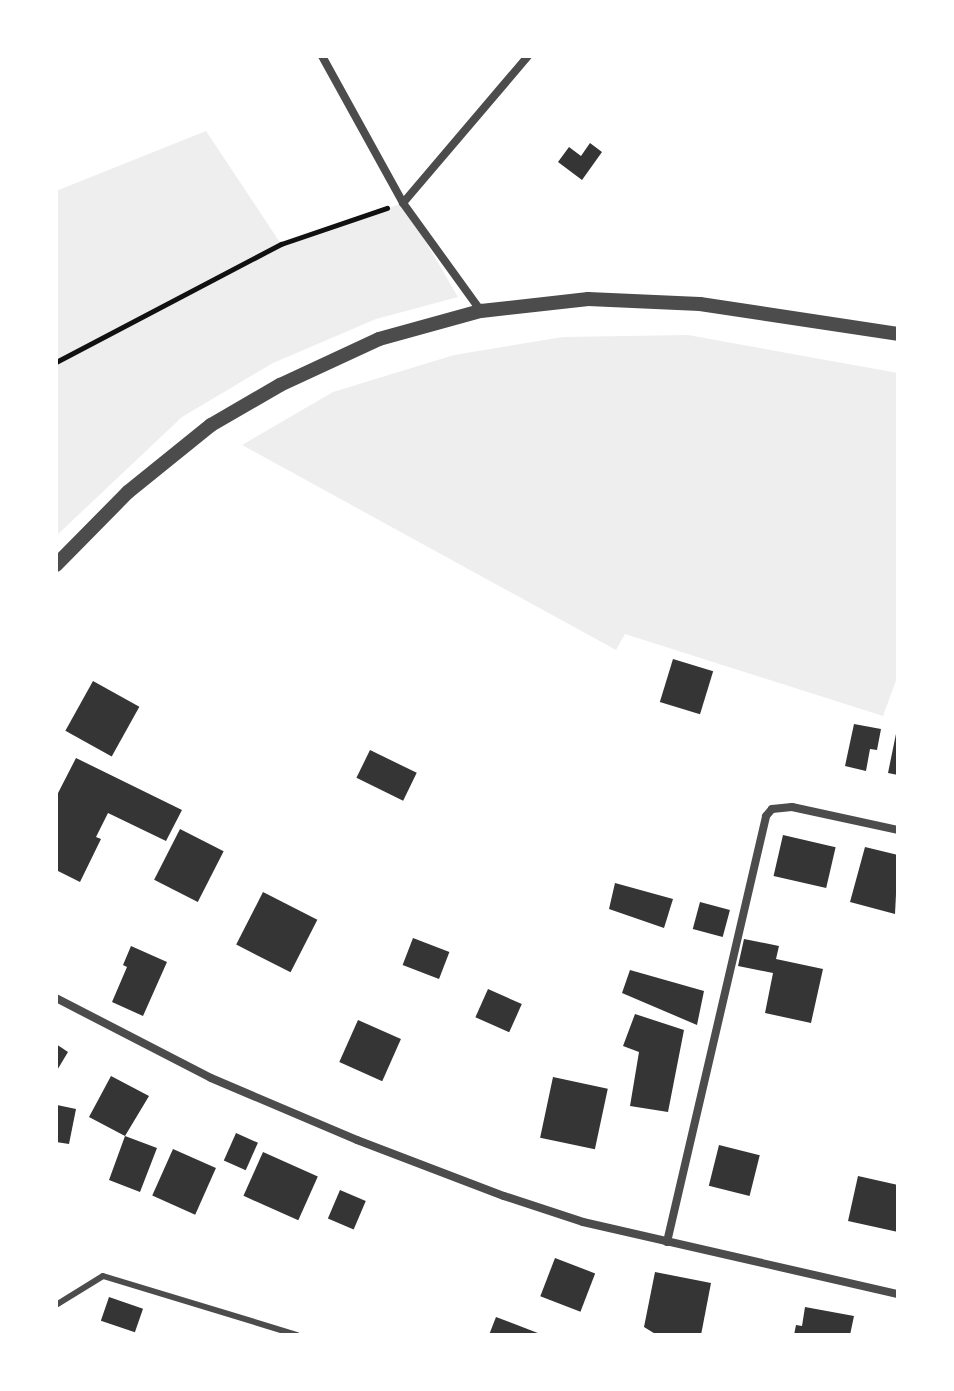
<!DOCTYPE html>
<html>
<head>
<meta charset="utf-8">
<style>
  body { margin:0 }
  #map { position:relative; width:954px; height:1391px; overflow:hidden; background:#fff; font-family:"Sofia Sans Condensed",sans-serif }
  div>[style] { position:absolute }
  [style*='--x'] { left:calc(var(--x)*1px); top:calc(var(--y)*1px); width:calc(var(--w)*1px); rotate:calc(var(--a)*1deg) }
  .green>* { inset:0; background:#eee }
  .building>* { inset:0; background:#353535; transform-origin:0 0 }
  .path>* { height:5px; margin:-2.5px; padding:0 2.5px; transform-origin:2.5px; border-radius:2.5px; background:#111 }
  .service>* { height:6px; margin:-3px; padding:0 3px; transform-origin:3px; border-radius:3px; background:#4c4c4c }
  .minor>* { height:8px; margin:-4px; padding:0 4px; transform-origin:4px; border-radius:4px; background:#4c4c4c }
  .tertiary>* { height:14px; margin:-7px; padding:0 7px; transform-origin:7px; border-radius:7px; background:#4c4c4c }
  span { translate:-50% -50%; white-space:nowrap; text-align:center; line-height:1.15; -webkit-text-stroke:6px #fff; paint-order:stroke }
  .frame { position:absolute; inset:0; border:58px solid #fff; pointer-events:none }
</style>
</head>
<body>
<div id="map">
  <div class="green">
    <div style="clip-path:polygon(206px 131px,281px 244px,403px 203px,458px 297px,376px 319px,273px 363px,182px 417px,56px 536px,56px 191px)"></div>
    <div style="clip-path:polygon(688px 335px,898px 373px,898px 675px,883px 716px,625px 634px,616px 650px,242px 445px,333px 392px,454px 355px,563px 337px)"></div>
  </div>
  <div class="building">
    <div style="clip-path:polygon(590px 143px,602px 152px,582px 180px,558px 162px,569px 147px,581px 156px)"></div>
    <div style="left:673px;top:659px;width:42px;height:45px;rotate:17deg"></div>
    <div style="left:93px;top:681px;width:53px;height:57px;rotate:29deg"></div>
    <div style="clip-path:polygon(854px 724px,881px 729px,877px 750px,870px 749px,866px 771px,845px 766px)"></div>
    <div style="clip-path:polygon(897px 729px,898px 729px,898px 775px,888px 773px)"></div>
    <div style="left:370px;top:750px;width:52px;height:31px;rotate:26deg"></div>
    <div style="clip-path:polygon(76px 758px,182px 810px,166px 841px,108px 813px,96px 837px,101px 839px,80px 882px,56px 870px,56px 797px)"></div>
    <div style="left:180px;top:829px;width:49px;height:57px;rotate:27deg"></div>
    <div style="left:783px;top:835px;width:54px;height:42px;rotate:13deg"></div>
    <div style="clip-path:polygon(865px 847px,898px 855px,895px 914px,850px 902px)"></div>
    <div style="clip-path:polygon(615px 883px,673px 899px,664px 928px,609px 909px)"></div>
    <div style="left:263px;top:892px;width:61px;height:59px;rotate:27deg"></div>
    <div style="left:700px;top:902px;width:31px;height:28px;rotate:15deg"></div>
    <div style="left:413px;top:938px;width:39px;height:29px;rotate:21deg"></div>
    <div style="clip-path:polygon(744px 939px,779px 946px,776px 959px,823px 969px,811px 1023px,765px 1013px,773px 973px,738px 966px)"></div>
    <div style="clip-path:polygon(131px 946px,167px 962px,143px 1016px,112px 1002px,127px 967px,123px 965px)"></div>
    <div style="clip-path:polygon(630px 970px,704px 991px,697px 1025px,622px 993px)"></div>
    <div style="left:488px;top:989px;width:37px;height:31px;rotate:24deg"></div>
    <div style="clip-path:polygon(635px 1014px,684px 1030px,668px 1112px,630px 1106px,639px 1052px,623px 1046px)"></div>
    <div style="left:358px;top:1020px;width:47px;height:46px;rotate:24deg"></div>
    <div style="clip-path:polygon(56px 1044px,68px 1052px,56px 1072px)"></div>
    <div style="clip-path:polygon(111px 1076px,149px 1096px,125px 1136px,157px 1148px,140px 1192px,109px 1180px,125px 1136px,89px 1117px)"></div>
    <div style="left:553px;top:1077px;width:56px;height:62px;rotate:12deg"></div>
    <div style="clip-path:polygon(57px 1105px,76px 1109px,69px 1144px,56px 1142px)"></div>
    <div style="left:236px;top:1133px;width:24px;height:30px;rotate:24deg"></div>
    <div style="left:719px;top:1145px;width:42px;height:42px;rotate:14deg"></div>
    <div style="left:173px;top:1149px;width:47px;height:51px;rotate:24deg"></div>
    <div style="left:263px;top:1152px;width:60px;height:48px;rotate:24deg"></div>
    <div style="clip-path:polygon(858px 1176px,898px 1185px,898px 1232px,848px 1221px)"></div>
    <div style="left:340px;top:1190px;width:28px;height:31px;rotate:23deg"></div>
    <div style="left:555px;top:1258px;width:43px;height:41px;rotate:21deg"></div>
    <div style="clip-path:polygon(655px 1272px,711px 1283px,701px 1335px,657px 1335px,644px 1327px)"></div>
    <div style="left:109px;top:1297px;width:36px;height:25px;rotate:19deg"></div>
    <div style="clip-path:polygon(805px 1307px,854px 1316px,850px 1335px,794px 1335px,796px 1325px,802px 1326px)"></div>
    <div style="clip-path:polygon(496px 1317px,543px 1335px,489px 1335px)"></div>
  </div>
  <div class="path">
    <div style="--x:56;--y:362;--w:254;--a:-27.7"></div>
    <div style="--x:281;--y:244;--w:112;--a:-18.8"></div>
  </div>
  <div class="service">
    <div style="--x:56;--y:1305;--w:55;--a:-31.7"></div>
    <div style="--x:103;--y:1276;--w:203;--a:16.9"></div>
  </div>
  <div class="minor">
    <div style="--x:322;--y:56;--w:168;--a:61.1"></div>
    <div style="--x:403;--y:203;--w:133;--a:54.2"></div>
    <div style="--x:403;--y:203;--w:193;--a:-49.6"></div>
    <div style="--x:56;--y:998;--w:174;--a:27.3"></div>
    <div style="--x:211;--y:1078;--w:159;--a:23"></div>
    <div style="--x:357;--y:1140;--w:157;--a:20.9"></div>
    <div style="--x:504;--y:1196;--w:83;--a:18.2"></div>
    <div style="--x:583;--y:1222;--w:323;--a:12.9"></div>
    <div style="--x:667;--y:1242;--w:437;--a:-76.9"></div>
    <div style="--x:766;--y:816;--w:9;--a:-49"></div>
    <div style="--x:772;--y:809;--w:20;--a:-6"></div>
    <div style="--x:792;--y:807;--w:108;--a:12.2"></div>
  </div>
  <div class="tertiary">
    <div style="--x:56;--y:565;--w:103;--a:-45.4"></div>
    <div style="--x:128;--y:492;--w:107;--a:-38.9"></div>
    <div style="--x:211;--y:425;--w:80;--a:-30.1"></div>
    <div style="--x:280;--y:385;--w:109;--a:-24.9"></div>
    <div style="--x:379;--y:339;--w:106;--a:-15.4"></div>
    <div style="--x:481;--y:311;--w:108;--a:-6.4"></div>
    <div style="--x:588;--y:299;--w:112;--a:2.6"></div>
    <div style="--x:700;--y:304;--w:200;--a:8.6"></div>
  </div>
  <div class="frame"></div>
</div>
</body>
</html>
